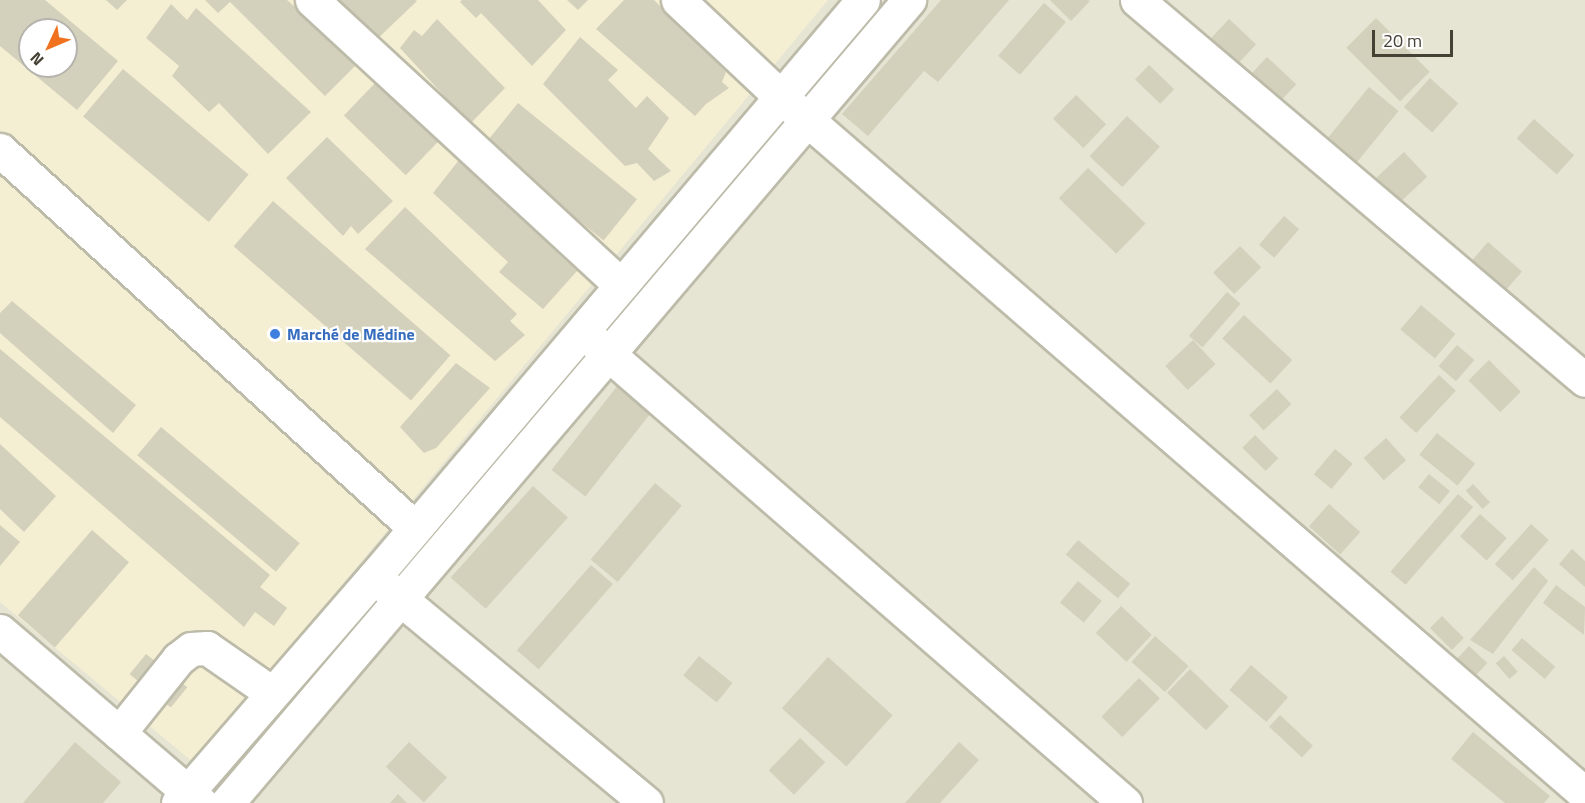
<!DOCTYPE html>
<html>
<head>
<meta charset="utf-8">
<style>
  body { margin:0 }
  #map { position:relative; width:1585px; height:803px; overflow:hidden; background:#f2f2e6; font-family:"Titillium Web",sans-serif }
  div>[style] { position:absolute }
  [style*='--x'] { left:calc(var(--x)*1px); top:calc(var(--y)*1px); width:calc(var(--w)*1px); rotate:calc(var(--a)*1deg) }
  .residential>* { inset:0; background:#e6e5d4 }
  .commercial>* { inset:0; background:#f4eed2 }
  .building>* { inset:0; background:#d3d0bc; transform-origin:0 0 }
  .roads { filter:drop-shadow(2px 0 #bdbba9) drop-shadow(-2px 0 #bdbba9) drop-shadow(0 2px #bdbba9) drop-shadow(0 -2px #bdbba9) }
  .minor>* { height:33px; margin:-16.5px; padding:0 16.5px; transform-origin:16.5px; border-radius:16.5px; background:#fff }
  .dots>* { width:16px; height:16px; translate:-50% -50%; box-sizing:border-box; border:3px solid #fff; border-radius:50% }
  span { translate:-50% -50%; white-space:nowrap; text-align:center; line-height:1.15; -webkit-text-stroke:4.5px #fff; paint-order:stroke }
  .shop-label { font-size:16px; color:#366cbe; font-weight:700 }
  .left { translate:0 -50%; text-align:left }
  .north { position:absolute; left:18px; top:18px; width:60px; height:60px; box-sizing:border-box; background:#fff; border:2px solid #b5b3ae; border-radius:50%; rotate:226deg; font-size:16px; font-weight:700; line-height:24px; text-align:center; color:#454235 }
  .north::after { content:''; display:block; margin:auto; width:21px; height:27px; background:#f1721e; clip-path:polygon(50% 0,100% 100%,50% 72%,0 100%) }
  .scale { position:absolute; left:1372px; top:30px; width:81px; height:27px; box-sizing:border-box; border:3px solid #454235; border-top:0; padding-left:8px; font-size:18px; line-height:21px; white-space:nowrap; color:#454235; -webkit-text-stroke:4px #fff; paint-order:stroke }
</style>
</head>
<body>
<div id="map">
  <div class="residential">
    <div style="clip-path:polygon(evenodd,0 0,1585px 0,1585px 803px,0 803px,0 0,30px 30px,66px 30px,66px 66px,30px 66px,30px 30px)"></div>
  </div>
  <div class="commercial">
    <div style="clip-path:polygon(evenodd,0 0,828px 0,194px 763px,0 602px,0 0,30px 30px,66px 30px,66px 66px,30px 66px,30px 30px)"></div>
  </div>
  <div class="building">
    <div style="clip-path:polygon(evenodd,0 0,45px 0,118px 61px,77px 110px,0 46px,0 0,30px 30px,66px 30px,66px 66px,30px 66px,30px 30px)"></div>
    <div style="clip-path:polygon(106px 0,127px 0,117px 10px)"></div>
    <div style="clip-path:polygon(205px 0,287px 0,358px 63px,325px 96px,230px 2px,218px 13px)"></div>
    <div style="clip-path:polygon(340px 0,415px 0,417px 1px,374px 42px,337px 8px,343px 3px)"></div>
    <div style="clip-path:polygon(462px 0,538px 0,566px 30px,532px 66px,481px 13px,476px 18px,460px 2px)"></div>
    <div style="clip-path:polygon(567px 0,588px 0,578px 10px)"></div>
    <div style="clip-path:polygon(624px 0,654px 0,726px 72px,722px 82px,729px 88px,706px 104px,695px 116px,596px 29px)"></div>
    <div style="clip-path:polygon(941px 0,1009px 0,938px 82px,924px 71px,868px 136px,842px 114px)"></div>
    <div style="clip-path:polygon(1050px 0,1088px 0,1090px 1px,1071px 21px)"></div>
    <div style="left:1044px;top:3px;width:29px;height:70px;rotate:41deg"></div>
    <div style="clip-path:polygon(171px 4px,187px 20px,196px 8px,311px 112px,268px 154px,219px 103px,209px 112px,172px 76px,179px 66px,146px 38px)"></div>
    <div style="left:1376px;top:18px;width:76px;height:42px;rotate:45deg"></div>
    <div style="clip-path:polygon(437px 19px,505px 88px,470px 124px,400px 48px,414px 30px,422px 36px)"></div>
    <div style="left:1229px;top:19px;width:37px;height:29px;rotate:43deg"></div>
    <div style="clip-path:polygon(580px 37px,618px 70px,608px 80px,636px 108px,647px 96px,669px 118px,648px 149px,671px 171px,654px 181px,637px 163px,625px 166px,543px 84px)"></div>
    <div style="left:1267px;top:57px;width:40px;height:25px;rotate:43deg"></div>
    <div style="left:1149px;top:65px;width:35px;height:20px;rotate:44deg"></div>
    <div style="left:123px;top:69px;width:164px;height:62px;rotate:40deg"></div>
    <div style="left:380px;top:78px;width:86px;height:52px;rotate:44deg"></div>
    <div style="left:1430px;top:78px;width:38px;height:39px;rotate:42deg"></div>
    <div style="left:1369px;top:87px;width:38px;height:70px;rotate:39deg"></div>
    <div style="left:1076px;top:95px;width:42px;height:33px;rotate:44deg"></div>
    <div style="left:518px;top:103px;width:153px;height:53px;rotate:39deg"></div>
    <div style="left:1127px;top:116px;width:45px;height:55px;rotate:43deg"></div>
    <div style="left:1534px;top:119px;width:54px;height:26px;rotate:42deg"></div>
    <div style="clip-path:polygon(327px 137px,393px 201px,358px 234px,351px 226px,343px 236px,286px 178px)"></div>
    <div style="left:1404px;top:152px;width:34px;height:40px;rotate:47deg"></div>
    <div style="clip-path:polygon(459px 160px,577px 271px,543px 309px,499px 272px,508px 262px,433px 193px)"></div>
    <div style="left:1088px;top:168px;width:80px;height:42px;rotate:44deg"></div>
    <div style="left:273px;top:201px;width:235px;height:60px;rotate:41deg"></div>
    <div style="clip-path:polygon(405px 207px,517px 314px,510px 321px,525px 335px,495px 361px,365px 249px)"></div>
    <div style="left:1284px;top:216px;width:20px;height:38px;rotate:41deg"></div>
    <div style="left:1488px;top:242px;width:45px;height:28px;rotate:41deg"></div>
    <div style="left:1240px;top:246px;width:30px;height:38px;rotate:45deg"></div>
    <div style="left:1227px;top:292px;width:18px;height:58px;rotate:41deg"></div>
    <div style="clip-path:polygon(12px 301px,136px 405px,113px 433px,0 333px,0 313px)"></div>
    <div style="left:1421px;top:305px;width:45px;height:32px;rotate:40deg"></div>
    <div style="left:1244px;top:315px;width:66px;height:32px;rotate:43deg"></div>
    <div style="left:1193px;top:340px;width:33px;height:38px;rotate:47deg"></div>
    <div style="left:1457px;top:345px;width:23px;height:28px;rotate:41deg"></div>
    <div style="clip-path:polygon(0 349px,270px 575px,260px 587px,287px 608px,274px 626px,255px 612px,244px 627px,0 417px)"></div>
    <div style="left:1489px;top:360px;width:45px;height:29px;rotate:45deg"></div>
    <div style="clip-path:polygon(456px 363px,490px 388px,436px 448px,424px 453px,400px 427px)"></div>
    <div style="left:1439px;top:375px;width:23px;height:58px;rotate:43deg"></div>
    <div style="left:618px;top:385px;width:43px;height:108px;rotate:38deg"></div>
    <div style="left:1277px;top:389px;width:21px;height:38px;rotate:47deg"></div>
    <div style="left:161px;top:427px;width:181px;height:37px;rotate:40deg"></div>
    <div style="left:1437px;top:433px;width:49px;height:28px;rotate:39deg"></div>
    <div style="left:1255px;top:435px;width:33px;height:18px;rotate:45deg"></div>
    <div style="left:1386px;top:438px;width:30px;height:30px;rotate:48deg"></div>
    <div style="clip-path:polygon(0 444px,56px 496px,24px 532px,0 509px)"></div>
    <div style="left:1335px;top:449px;width:23px;height:33px;rotate:40deg"></div>
    <div style="left:1429px;top:474px;width:27px;height:17px;rotate:39deg"></div>
    <div style="left:655px;top:483px;width:35px;height:100px;rotate:40deg"></div>
    <div style="left:1473px;top:484px;width:25px;height:10px;rotate:47deg"></div>
    <div style="left:533px;top:486px;width:47px;height:123px;rotate:42deg"></div>
    <div style="left:1458px;top:494px;width:20px;height:103px;rotate:41deg"></div>
    <div style="left:1329px;top:504px;width:42px;height:30px;rotate:42deg"></div>
    <div style="left:1480px;top:514px;width:36px;height:30px;rotate:42deg"></div>
    <div style="left:1531px;top:524px;width:24px;height:54px;rotate:42deg"></div>
    <div style="clip-path:polygon(0 525px,20px 542px,0 566px)"></div>
    <div style="left:92px;top:530px;width:49px;height:113px;rotate:41deg"></div>
    <div style="left:1078px;top:540px;width:68px;height:19px;rotate:40deg"></div>
    <div style="clip-path:polygon(1572px 549px,1585px 561px,1585px 587px,1559px 564px)"></div>
    <div style="left:591px;top:565px;width:29px;height:113px;rotate:41deg"></div>
    <div style="clip-path:polygon(1534px 567px,1548px 581px,1493px 654px,1470px 640px)"></div>
    <div style="left:1078px;top:581px;width:31px;height:28px;rotate:40deg"></div>
    <div style="clip-path:polygon(1556px 585px,1585px 607px,1584px 635px,1543px 603px)"></div>
    <div style="left:1121px;top:606px;width:42px;height:37px;rotate:43deg"></div>
    <div style="left:1442px;top:616px;width:31px;height:17px;rotate:45deg"></div>
    <div style="left:1155px;top:636px;width:45px;height:35px;rotate:42deg"></div>
    <div style="left:1522px;top:638px;width:44px;height:16px;rotate:41deg"></div>
    <div style="left:1469px;top:646px;width:25px;height:25px;rotate:43deg"></div>
    <div style="left:146px;top:654px;width:53px;height:26px;rotate:39deg"></div>
    <div style="left:699px;top:656px;width:43px;height:25px;rotate:39deg"></div>
    <div style="left:1504px;top:656px;width:21px;height:11px;rotate:49deg"></div>
    <div style="left:828px;top:657px;width:87px;height:69px;rotate:42deg"></div>
    <div style="left:1251px;top:665px;width:49px;height:33px;rotate:41deg"></div>
    <div style="left:1190px;top:669px;width:54px;height:33px;rotate:44deg"></div>
    <div style="left:1139px;top:678px;width:29px;height:54px;rotate:44deg"></div>
    <div style="left:1280px;top:715px;width:45px;height:16px;rotate:43deg"></div>
    <div style="clip-path:polygon(1473px 732px,1550px 796px,1544px 803px,1505px 803px,1451px 759px)"></div>
    <div style="left:800px;top:738px;width:35px;height:45px;rotate:44deg"></div>
    <div style="clip-path:polygon(75px 742px,121px 782px,103px 803px,23px 803px)"></div>
    <div style="left:409px;top:742px;width:52px;height:34px;rotate:43deg"></div>
    <div style="clip-path:polygon(959px 742px,979px 760px,940px 803px,905px 803px)"></div>
    <div style="clip-path:polygon(398px 794px,407px 803px,390px 803px)"></div>
  </div>
  <div class="roads">
    <div class="minor">
      <div style="--x:312;--y:0;--w:420;--a:42.7"></div>
      <div style="--x:678;--y:0;--w:141;--a:43.3"></div>
      <div style="--x:781;--y:97;--w:1064;--a:40.92"></div>
      <div style="--x:1137;--y:0;--w:587;--a:40.31"></div>
      <div style="--x:0;--y:150;--w:561;--a:42.33"></div>
      <div style="--x:590;--y:338;--w:709;--a:41"></div>
      <div style="--x:385;--y:586;--w:339;--a:39.7"></div>
      <div style="--x:0;--y:631;--w:265;--a:40.6"></div>
      <div style="--x:119;--y:733;--w:95;--a:-51.4"></div>
      <div style="--x:178;--y:659;--w:16;--a:-38"></div>
      <div style="--x:191;--y:649;--w:16;--a:-4"></div>
      <div style="--x:207;--y:648;--w:79;--a:34.7"></div>
      <div style="--x:178;--y:803;--w:299;--a:-49.1"></div>
      <div style="--x:374;--y:577;--w:756;--a:-49.72"></div>
      <div style="--x:227;--y:803;--w:1054;--a:-49.66"></div>
    </div>
  </div>
  <div class="dots">
    <div style="left:275px;top:334px;background:#3f7fe0"></div>
  </div>
  <div class="shop-label">
    <span class="left" style="left:287px;top:334px">Marché de Médine</span>
  </div>
  <div class="north">N</div>
  <div class="scale">20 m</div>
</div>
</body>
</html>
